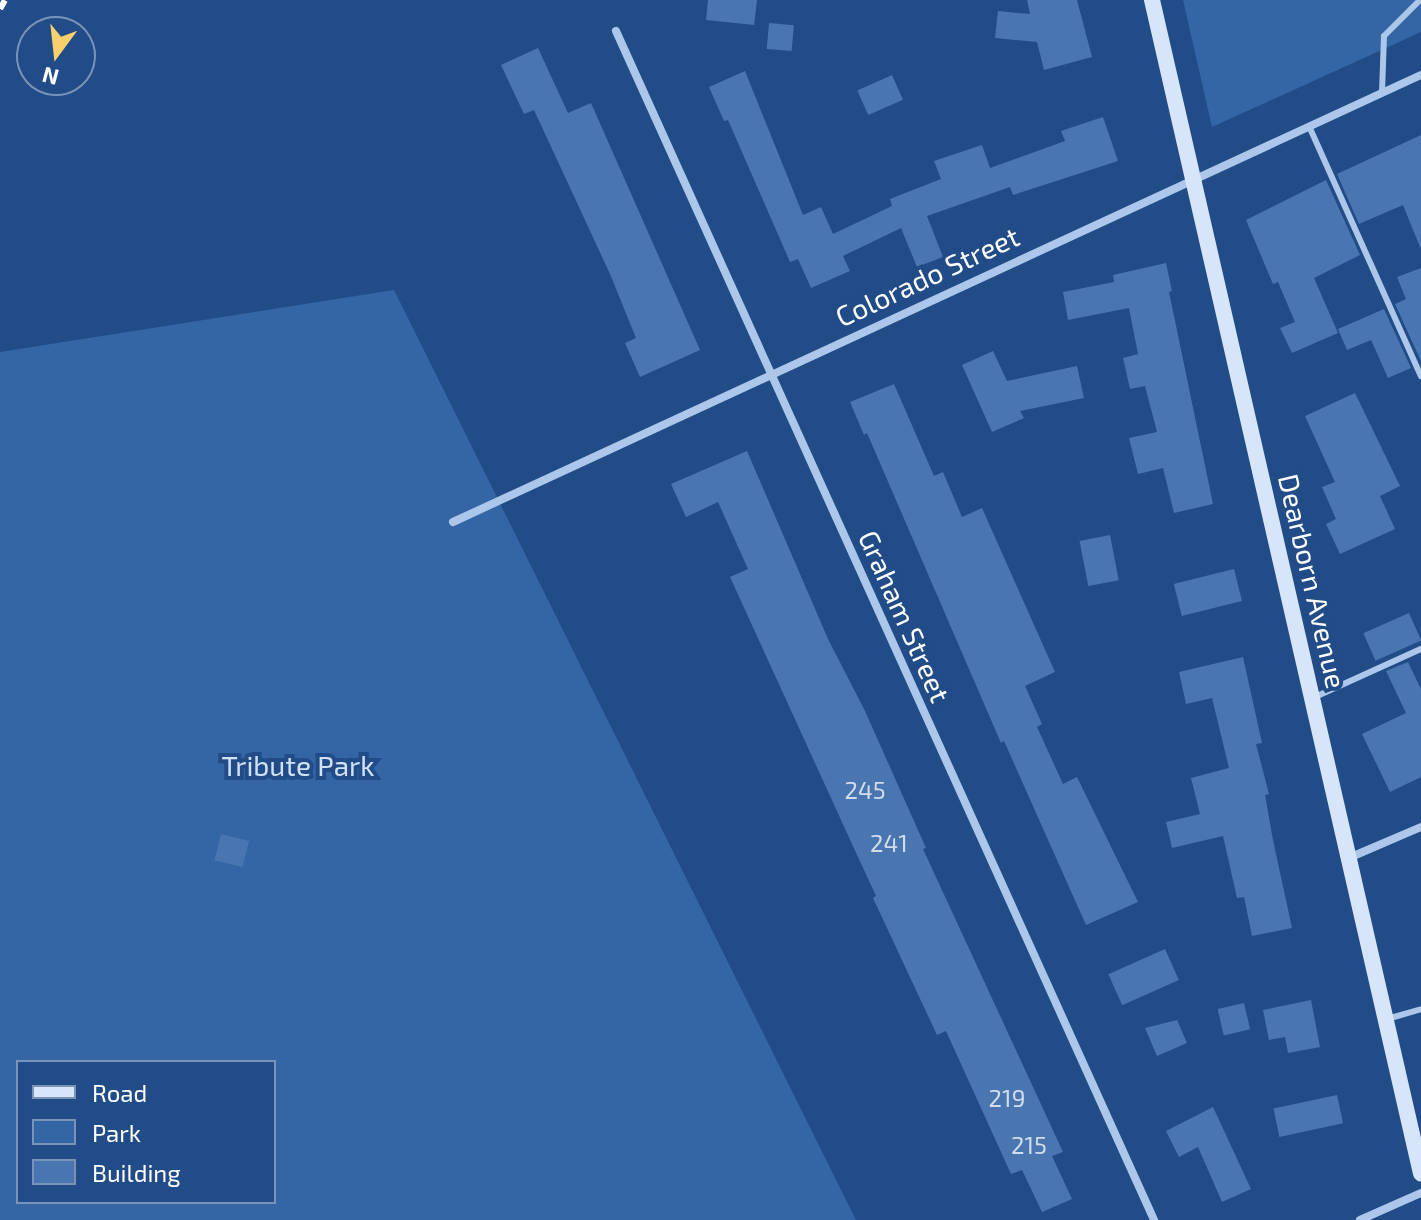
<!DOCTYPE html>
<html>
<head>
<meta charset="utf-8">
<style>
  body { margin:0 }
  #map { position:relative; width:1421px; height:1220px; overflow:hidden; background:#214c88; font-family:"Exo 2",sans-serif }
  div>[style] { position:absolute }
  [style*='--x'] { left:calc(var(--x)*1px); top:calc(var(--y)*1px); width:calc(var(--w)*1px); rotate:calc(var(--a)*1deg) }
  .green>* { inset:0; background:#3466a5 }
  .building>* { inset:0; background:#4976b0; transform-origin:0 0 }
  .lane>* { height:6px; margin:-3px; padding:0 3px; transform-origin:3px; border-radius:3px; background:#acc7ea }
  .street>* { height:8px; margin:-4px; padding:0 4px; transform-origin:4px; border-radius:4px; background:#acc7ea }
  .secondary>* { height:16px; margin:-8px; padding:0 8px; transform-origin:8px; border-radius:8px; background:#d7e5f8 }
  .rail>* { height:6px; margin-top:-3px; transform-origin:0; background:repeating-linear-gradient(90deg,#fff 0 14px,transparent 0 20px) }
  span { translate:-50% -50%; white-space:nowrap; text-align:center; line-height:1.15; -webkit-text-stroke:8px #214c88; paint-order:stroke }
  .number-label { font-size:24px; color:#d2ddeb }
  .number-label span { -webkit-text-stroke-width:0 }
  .street-label { font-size:28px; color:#fff }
  .park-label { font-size:28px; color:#d0e1f8 }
  .legend { position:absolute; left:16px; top:1060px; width:260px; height:144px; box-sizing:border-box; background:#214c88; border:2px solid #7a94b8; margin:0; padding:10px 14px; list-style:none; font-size:24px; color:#fff }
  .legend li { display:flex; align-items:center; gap:16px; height:40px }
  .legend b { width:40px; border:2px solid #7a94b8 }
  .north { position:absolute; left:16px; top:16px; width:80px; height:80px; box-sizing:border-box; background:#214c88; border:2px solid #7a94b8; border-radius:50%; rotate:195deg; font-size:22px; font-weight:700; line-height:32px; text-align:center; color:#fff }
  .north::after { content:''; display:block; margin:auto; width:28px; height:36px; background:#f7d16d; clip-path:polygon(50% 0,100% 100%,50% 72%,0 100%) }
</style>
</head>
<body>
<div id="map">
  <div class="green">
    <div style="clip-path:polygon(1183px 0,1421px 0,1421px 32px,1212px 127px)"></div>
    <div style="clip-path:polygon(evenodd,394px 290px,856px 1220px,0 1220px,0 352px,394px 290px,18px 1062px,274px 1062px,274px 1202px,18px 1202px,18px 1062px)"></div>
  </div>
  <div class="building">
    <div style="clip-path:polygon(708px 0,757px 0,754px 25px,706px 20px)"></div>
    <div style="clip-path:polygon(1027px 0,1077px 0,1092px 57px,1044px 70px,1037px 42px,995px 38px,998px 11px,1030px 14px)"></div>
    <div style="left:769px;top:23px;width:25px;height:26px;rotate:5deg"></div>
    <div style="clip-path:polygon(538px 48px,568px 113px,591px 103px,700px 350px,640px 377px,625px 343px,636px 338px,610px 274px,534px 110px,524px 114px,501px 65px)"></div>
    <div style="clip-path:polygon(745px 71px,803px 215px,821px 207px,833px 234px,892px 206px,890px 199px,941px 179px,934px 161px,982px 145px,990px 168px,1065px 141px,1061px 131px,1103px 117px,1118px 161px,1013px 195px,1010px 187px,927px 216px,943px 257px,917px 267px,901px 228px,843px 256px,850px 271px,811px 288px,798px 259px,790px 262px,728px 120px,724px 121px,709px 87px)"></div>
    <div style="left:892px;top:75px;width:27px;height:38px;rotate:66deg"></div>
    <div style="clip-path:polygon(1421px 135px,1421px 247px,1420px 247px,1403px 205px,1359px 224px,1337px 174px)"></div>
    <div style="clip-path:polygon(1326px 180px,1360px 255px,1314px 278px,1338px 333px,1292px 353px,1280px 328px,1295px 322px,1278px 282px,1273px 284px,1246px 220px)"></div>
    <div style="clip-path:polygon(1166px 263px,1172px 291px,1169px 292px,1213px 504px,1174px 513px,1163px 468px,1138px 474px,1129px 438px,1157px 432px,1145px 386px,1130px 389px,1123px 358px,1138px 354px,1129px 308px,1068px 320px,1063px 292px,1114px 282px,1113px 275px)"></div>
    <div style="clip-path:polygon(1421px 268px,1421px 361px,1395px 304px,1406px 299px,1397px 277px)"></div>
    <div style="clip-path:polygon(1384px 309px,1411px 368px,1388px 378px,1371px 340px,1347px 350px,1338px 329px)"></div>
    <div style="clip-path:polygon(993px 351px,1007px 381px,1077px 366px,1084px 398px,1020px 411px,1024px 418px,992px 432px,962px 365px)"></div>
    <div style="clip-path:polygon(894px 384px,934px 476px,943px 472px,962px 517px,982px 508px,1055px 672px,1025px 686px,1042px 724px,1037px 727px,1063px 784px,1077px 777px,1138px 902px,1086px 925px,1004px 741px,1001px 743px,867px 433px,864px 435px,850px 402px)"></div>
    <div style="clip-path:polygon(1355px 393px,1400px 486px,1380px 496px,1395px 529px,1340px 554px,1326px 524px,1336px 519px,1322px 487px,1335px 482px,1305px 416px)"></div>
    <div style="clip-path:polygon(747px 451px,828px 639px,865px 711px,926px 848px,923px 849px,1063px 1152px,1052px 1156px,1072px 1199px,1042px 1212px,1022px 1170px,1011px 1174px,946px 1031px,937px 1035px,873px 898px,876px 896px,852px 844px,730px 577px,748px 569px,718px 502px,686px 517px,671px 484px)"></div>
    <div style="left:1110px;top:535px;width:46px;height:31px;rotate:79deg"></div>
    <div style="left:1234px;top:569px;width:33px;height:62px;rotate:76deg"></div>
    <div style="left:1409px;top:613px;width:30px;height:50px;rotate:66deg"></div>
    <div style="clip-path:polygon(1243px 657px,1262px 743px,1256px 744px,1269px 794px,1265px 795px,1273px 840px,1292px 928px,1252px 936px,1244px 897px,1237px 898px,1223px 836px,1172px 848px,1166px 822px,1200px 814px,1191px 778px,1229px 768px,1212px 698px,1186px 704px,1179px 672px)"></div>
    <div style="clip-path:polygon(1408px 662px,1421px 689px,1421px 777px,1390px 792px,1362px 734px,1406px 713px,1386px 671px)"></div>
    <div style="left:221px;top:834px;width:29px;height:27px;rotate:14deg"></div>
    <div style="left:1165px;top:949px;width:34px;height:62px;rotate:66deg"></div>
    <div style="clip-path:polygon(1311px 1000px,1320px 1047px,1288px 1053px,1285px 1037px,1269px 1040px,1263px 1010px)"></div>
    <div style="left:1244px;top:1003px;width:27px;height:27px;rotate:77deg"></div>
    <div style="clip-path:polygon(1177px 1020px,1187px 1043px,1157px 1056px,1145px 1028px)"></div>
    <div style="left:1337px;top:1095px;width:29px;height:65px;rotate:78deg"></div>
    <div style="clip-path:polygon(1213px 1107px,1251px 1189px,1222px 1202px,1198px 1147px,1179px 1157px,1166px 1131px)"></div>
  </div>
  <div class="lane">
    <div style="--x:1382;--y:93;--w:57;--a:-88"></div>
    <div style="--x:1384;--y:36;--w:51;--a:-45"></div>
    <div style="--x:1309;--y:126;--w:274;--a:65.9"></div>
    <div style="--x:1315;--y:697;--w:116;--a:-24.4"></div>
    <div style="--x:1387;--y:1019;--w:35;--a:-16"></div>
  </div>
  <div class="street">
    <div style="--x:616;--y:31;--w:1305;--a:65.65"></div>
    <div style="--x:453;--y:522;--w:1066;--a:-24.79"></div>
    <div style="--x:1351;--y:857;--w:76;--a:-23.2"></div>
    <div style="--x:1360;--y:1220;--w:67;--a:-23.9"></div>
  </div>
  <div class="secondary">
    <div style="--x:1152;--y:0;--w:1204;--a:77.09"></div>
  </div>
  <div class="rail">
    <div style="--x:0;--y:9;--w:10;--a:-61"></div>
  </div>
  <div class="number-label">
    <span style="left:865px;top:790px">245</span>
    <span style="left:889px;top:843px">241</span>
    <span style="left:1007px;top:1098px">219</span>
    <span style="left:1029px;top:1145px">215</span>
  </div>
  <div class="street-label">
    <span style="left:927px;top:276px;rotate:-25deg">Colorado Street</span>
    <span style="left:1313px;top:581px;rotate:77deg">Dearborn Avenue</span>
    <span style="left:905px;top:616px;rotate:66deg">Graham Street</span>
  </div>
  <div class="park-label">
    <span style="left:298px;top:765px">Tribute Park</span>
  </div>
  <ul class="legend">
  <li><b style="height:10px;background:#d7e5f8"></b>Road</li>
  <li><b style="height:22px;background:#3466a5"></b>Park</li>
  <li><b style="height:22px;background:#4976b0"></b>Building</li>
  </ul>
  <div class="north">N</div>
</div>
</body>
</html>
